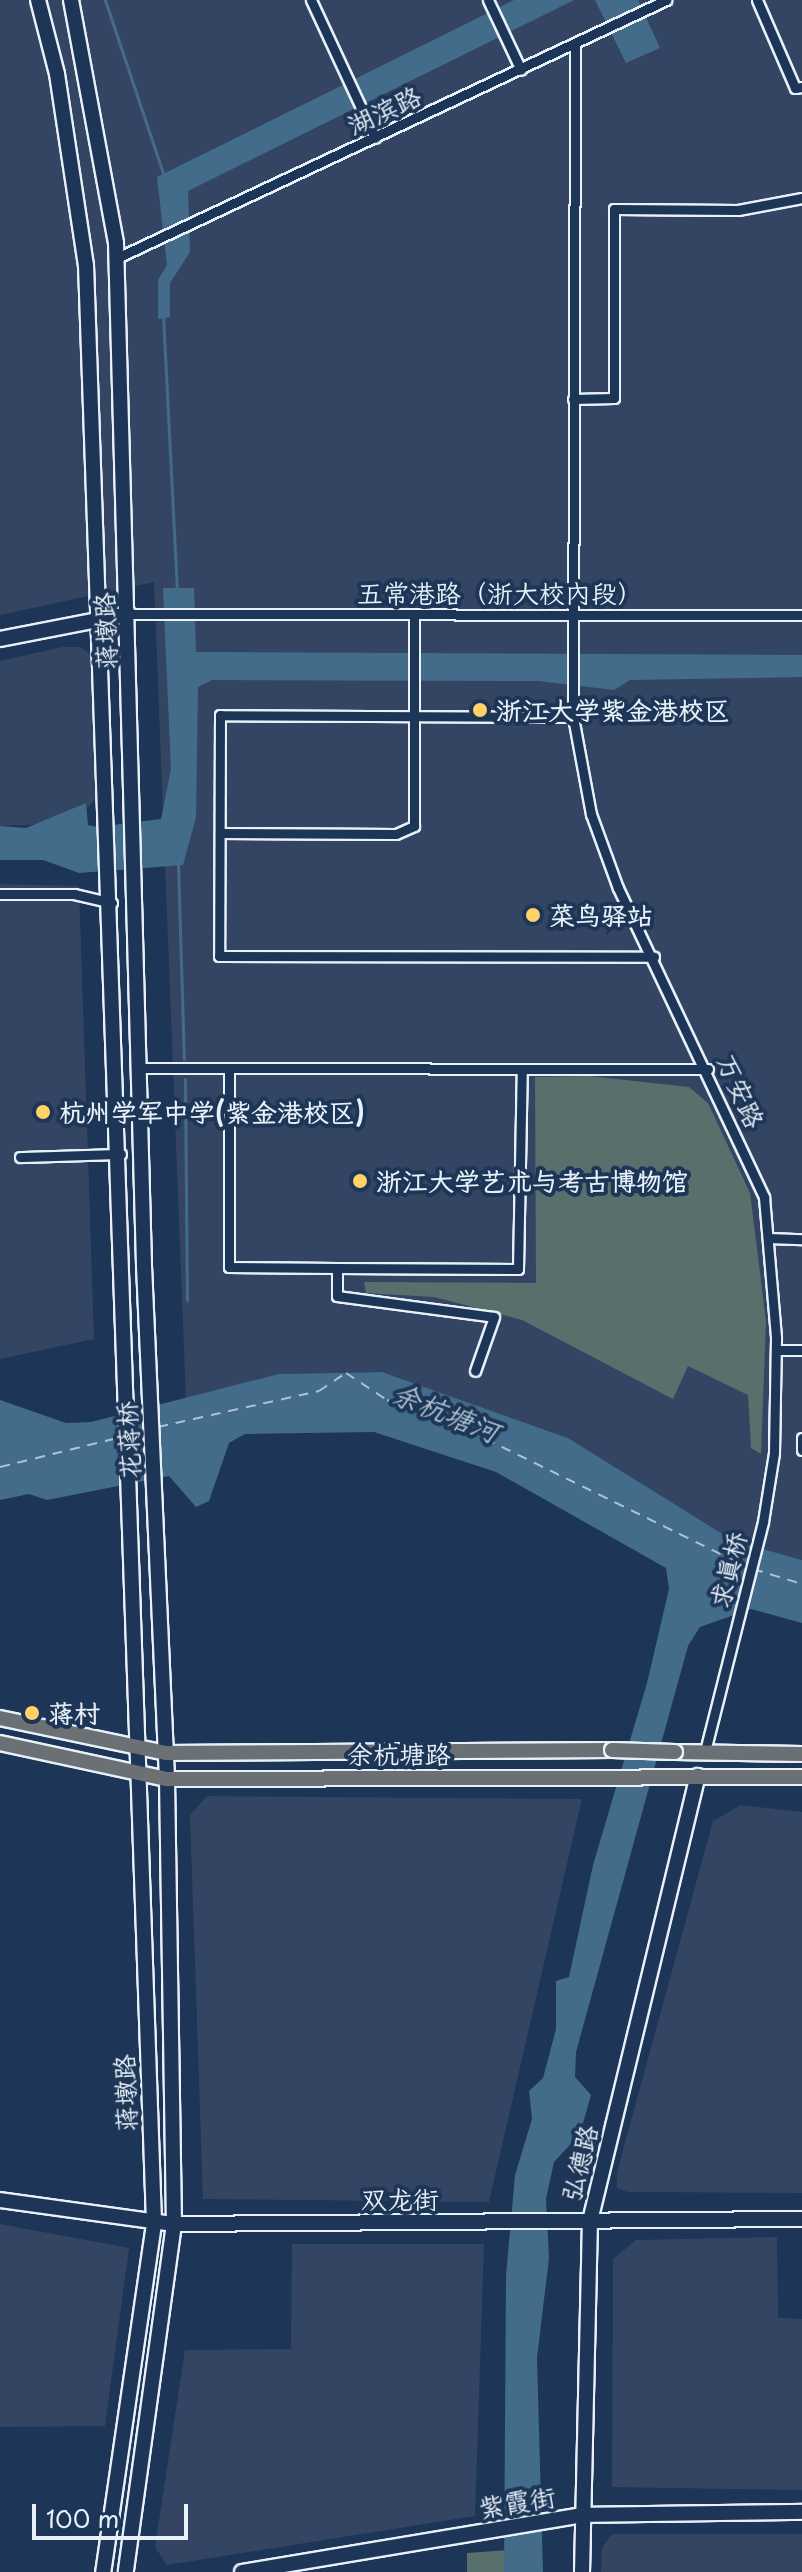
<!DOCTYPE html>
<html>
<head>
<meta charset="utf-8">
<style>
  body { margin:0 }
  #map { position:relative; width:802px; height:2572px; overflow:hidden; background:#1d3557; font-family:"Playpen Sans","LXGW WenKai TC",sans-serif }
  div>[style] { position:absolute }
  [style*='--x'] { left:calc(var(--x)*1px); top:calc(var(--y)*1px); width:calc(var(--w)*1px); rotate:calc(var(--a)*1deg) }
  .built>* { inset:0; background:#344563 }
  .green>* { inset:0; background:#596f6b }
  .water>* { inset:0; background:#426c89 }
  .stream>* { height:3px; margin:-1.5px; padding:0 1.5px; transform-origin:1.5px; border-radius:1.5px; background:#426c89 }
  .ferry>* { height:2px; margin-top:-1px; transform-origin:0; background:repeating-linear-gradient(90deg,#aec2d1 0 10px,transparent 0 18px) }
  .roads { filter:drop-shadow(2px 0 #e8f1f8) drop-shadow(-2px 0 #e8f1f8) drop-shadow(0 2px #e8f1f8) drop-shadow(0 -2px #e8f1f8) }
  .street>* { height:9px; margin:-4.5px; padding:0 4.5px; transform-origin:4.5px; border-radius:4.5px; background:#1d3557 }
  .secondary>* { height:14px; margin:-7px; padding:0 7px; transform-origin:7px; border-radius:7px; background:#1d3557 }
  .primary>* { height:14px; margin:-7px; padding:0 7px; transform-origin:7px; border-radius:7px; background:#6a7074 }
  .bridges { filter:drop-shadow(2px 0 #e8f1f8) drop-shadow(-2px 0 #e8f1f8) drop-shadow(0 2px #e8f1f8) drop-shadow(0 -2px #e8f1f8) }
  .primary-bridge>* { height:14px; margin:-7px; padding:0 7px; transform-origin:7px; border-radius:7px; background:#6a7074 }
  .dots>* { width:22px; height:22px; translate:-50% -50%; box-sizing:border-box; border:4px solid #1d3557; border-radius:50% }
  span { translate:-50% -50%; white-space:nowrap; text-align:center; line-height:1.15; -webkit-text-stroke:8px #1d3557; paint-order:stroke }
  .street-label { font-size:26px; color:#e8f1f8 }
  .poi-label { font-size:26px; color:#e8f1f8; font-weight:700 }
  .left { translate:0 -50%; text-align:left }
  .water-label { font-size:28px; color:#aec2d1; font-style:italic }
  .scale { position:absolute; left:32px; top:2504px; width:156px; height:36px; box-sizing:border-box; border:4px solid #e8f1f8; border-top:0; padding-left:10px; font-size:24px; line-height:28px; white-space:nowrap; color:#e8f1f8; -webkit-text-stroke:6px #1d3557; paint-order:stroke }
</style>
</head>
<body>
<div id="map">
  <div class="built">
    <div style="clip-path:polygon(0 0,802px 0,802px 1560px,734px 1541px,568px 1438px,382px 1372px,279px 1374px,186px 1400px,154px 582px,0 615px)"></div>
    <div style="clip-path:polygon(62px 647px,81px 647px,92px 656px,95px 800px,72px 823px,0 826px,0 661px)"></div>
    <div style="clip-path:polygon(0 884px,79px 886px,94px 1339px,0 1359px)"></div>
    <div style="clip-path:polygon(207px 1796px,582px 1799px,489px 2202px,203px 2199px,190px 1815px)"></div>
    <div style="clip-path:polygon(741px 1805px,802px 1812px,802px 2193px,628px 2192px,617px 2188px,617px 2172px,713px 1821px)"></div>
    <div style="clip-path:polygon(0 2224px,129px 2248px,105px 2426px,0 2427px)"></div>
    <div style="clip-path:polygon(777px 2237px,778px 2318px,802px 2319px,802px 2490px,612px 2487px,613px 2259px,636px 2240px)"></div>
    <div style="clip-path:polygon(292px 2244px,484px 2244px,475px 2516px,167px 2565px,155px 2547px,185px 2350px,291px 2349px)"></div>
    <div style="clip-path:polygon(612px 2534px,802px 2534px,802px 2572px,601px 2572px,602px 2548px)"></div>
  </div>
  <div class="green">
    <div style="clip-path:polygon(589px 1076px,689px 1087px,708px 1103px,750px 1193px,766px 1321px,761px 1454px,751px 1448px,748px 1395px,688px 1366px,673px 1399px,522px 1320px,434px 1297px,366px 1293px,364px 1282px,536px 1283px,535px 1077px)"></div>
    <div style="clip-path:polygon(508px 2550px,504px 2572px,467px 2572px,467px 2553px)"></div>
  </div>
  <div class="water">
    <div style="clip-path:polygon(514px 0,574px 0,188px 191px,190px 252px,170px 283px,170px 317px,158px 319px,158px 280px,167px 265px,157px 177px)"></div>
    <div style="clip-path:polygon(595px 0,638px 0,660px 48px,626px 63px)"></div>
    <div style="clip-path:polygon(163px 588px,194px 588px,196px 652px,802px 655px,802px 677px,630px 680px,614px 690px,538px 681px,212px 680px,198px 687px,196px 817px,183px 865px,79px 873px,43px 860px,0 860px,0 826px,26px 828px,86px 803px,88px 825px,97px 827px,161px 819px,171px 769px)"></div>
    <div style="clip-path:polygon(382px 1372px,568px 1438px,734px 1541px,802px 1560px,802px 1623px,751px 1609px,700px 1627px,688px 1646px,576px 2052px,575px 2077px,591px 2095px,580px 2134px,554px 2162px,546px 2199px,549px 2258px,537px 2358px,543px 2572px,504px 2572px,506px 2276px,515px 2175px,532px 2119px,529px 2091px,543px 2078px,556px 2029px,556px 1981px,569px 1977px,593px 1865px,647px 1683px,669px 1589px,666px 1568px,496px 1472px,374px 1432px,245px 1434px,229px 1443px,209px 1501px,196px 1507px,169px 1476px,47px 1500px,29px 1494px,0 1500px,0 1400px,66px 1423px,91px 1422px,279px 1374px)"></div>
  </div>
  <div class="stream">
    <div style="--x:105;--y:0;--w:182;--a:71.5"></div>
    <div style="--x:163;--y:315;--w:276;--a:87.1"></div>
    <div style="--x:178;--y:862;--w:197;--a:88.3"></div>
    <div style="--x:185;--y:1079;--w:221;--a:89.5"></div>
  </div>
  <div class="ferry">
    <div style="--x:158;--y:1427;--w:165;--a:-12.6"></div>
    <div style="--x:319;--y:1391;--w:32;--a:-34"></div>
    <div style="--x:346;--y:1373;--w:49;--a:33.4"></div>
    <div style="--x:387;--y:1400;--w:70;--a:19.2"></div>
    <div style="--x:453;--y:1423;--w:327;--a:26.1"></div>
    <div style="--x:0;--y:1467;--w:125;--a:-13.9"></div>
    <div style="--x:753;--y:1569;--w:51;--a:17"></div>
  </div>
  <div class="roads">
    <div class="street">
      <div style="--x:311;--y:0;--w:152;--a:65.1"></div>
      <div style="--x:488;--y:0;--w:77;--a:64.8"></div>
      <div style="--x:757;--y:0;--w:96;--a:66.6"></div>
      <div style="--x:795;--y:88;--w:7;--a:-8"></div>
      <div style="--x:575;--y:46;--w:671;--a:90.17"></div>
      <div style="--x:573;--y:717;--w:99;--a:79.5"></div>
      <div style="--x:591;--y:814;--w:79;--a:70"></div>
      <div style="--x:618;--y:888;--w:342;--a:64.7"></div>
      <div style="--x:764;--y:1197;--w:142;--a:85.1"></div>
      <div style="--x:776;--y:1338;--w:115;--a:91"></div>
      <div style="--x:774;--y:1453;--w:70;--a:99.1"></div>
      <div style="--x:763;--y:1522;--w:237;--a:104.2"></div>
      <div style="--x:117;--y:258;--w:607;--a:-25.17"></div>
      <div style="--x:573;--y:399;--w:41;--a:-1.4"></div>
      <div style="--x:614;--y:398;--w:189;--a:-90"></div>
      <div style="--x:614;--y:209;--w:124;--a:0.5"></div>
      <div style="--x:738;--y:210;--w:65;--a:-10.6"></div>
      <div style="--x:129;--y:614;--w:673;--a:0.09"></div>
      <div style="--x:573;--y:717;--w:353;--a:-179.7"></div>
      <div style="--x:220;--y:715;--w:241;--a:90.2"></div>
      <div style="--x:219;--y:956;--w:435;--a:0.1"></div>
      <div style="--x:220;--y:833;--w:176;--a:0.3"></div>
      <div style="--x:396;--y:834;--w:20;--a:-24"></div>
      <div style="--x:414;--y:826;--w:211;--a:-90"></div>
      <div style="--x:0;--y:894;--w:74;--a:0"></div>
      <div style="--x:74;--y:894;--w:39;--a:13"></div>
      <div style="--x:138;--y:1068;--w:570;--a:0.1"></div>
      <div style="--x:229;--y:1069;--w:198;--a:90"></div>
      <div style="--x:229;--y:1267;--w:108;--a:0.5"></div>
      <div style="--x:337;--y:1268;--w:28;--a:90"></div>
      <div style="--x:337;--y:1296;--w:158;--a:7.6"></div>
      <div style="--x:494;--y:1317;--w:57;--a:109.4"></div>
      <div style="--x:20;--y:1157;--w:101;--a:-1.7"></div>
      <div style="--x:768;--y:1238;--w:34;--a:2"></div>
      <div style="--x:337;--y:1268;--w:181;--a:0.3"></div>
      <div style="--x:518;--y:1269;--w:200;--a:-88.9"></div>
      <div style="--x:776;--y:1350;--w:26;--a:0"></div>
      <div style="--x:802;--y:1438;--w:12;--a:90"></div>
    </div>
    <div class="secondary">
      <div style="--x:38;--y:0;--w:76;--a:75.6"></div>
      <div style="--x:57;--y:74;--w:193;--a:81.4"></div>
      <div style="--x:86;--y:265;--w:1960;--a:88.01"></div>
      <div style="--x:154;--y:2224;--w:352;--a:98.3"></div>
      <div style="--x:71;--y:0;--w:247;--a:79.5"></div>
      <div style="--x:116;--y:243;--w:1023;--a:88.43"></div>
      <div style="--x:144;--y:1266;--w:514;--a:87.43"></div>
      <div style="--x:167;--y:1779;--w:445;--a:89.1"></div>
      <div style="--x:174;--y:2224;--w:351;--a:97.9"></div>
      <div style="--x:0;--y:639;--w:131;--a:-11"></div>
      <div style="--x:0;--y:2200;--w:176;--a:7.9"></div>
      <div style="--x:174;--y:2224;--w:628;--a:-0.46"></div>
      <div style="--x:242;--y:2572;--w:346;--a:-9.5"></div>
      <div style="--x:583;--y:2515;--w:219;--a:-0.8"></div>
      <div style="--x:582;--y:2572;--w:351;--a:-88.7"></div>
      <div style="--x:590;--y:2221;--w:458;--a:-76.4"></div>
    </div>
    <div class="primary">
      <div style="--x:0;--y:1718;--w:170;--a:11.9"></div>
      <div style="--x:166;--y:1753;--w:446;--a:-0.4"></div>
      <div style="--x:0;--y:1743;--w:171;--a:12.2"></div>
      <div style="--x:167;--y:1779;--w:635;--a:-0.18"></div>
      <div style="--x:675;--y:1752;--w:127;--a:0.9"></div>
    </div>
  </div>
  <div class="bridges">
    <div class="primary-bridge">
      <div style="--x:612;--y:1750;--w:63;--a:1.8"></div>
    </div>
  </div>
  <div class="dots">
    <div style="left:480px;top:710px;background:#ffd166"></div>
    <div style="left:533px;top:915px;background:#ffd166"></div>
    <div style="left:43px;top:1112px;background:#ffd166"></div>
    <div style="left:360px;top:1181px;background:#ffd166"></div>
    <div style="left:32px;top:1713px;background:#ffd166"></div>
  </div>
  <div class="street-label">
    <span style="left:384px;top:110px;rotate:-25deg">湖滨路</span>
    <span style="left:500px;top:593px">五常港路（浙大校内段）</span>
    <span style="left:105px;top:631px;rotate:-92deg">蒋墩路</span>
    <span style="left:741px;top:1091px;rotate:66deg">万安路</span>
    <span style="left:128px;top:1440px;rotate:-93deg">花蒋桥</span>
    <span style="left:728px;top:1570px;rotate:-76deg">求真桥</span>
    <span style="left:399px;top:1754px">余杭塘路</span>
    <span style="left:125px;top:2093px;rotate:-92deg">蒋墩路</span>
    <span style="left:579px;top:2163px;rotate:-76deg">弘德路</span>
    <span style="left:400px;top:2199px">双龙街</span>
    <span style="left:517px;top:2502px;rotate:-9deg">紫霞街</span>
  </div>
  <div class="poi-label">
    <span class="left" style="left:496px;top:710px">浙江大学紫金港校区</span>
    <span class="left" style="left:549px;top:915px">菜鸟驿站</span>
    <span class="left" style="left:59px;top:1112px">杭州学军中学(紫金港校区)</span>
    <span class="left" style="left:376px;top:1181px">浙江大学艺术与考古博物馆</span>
    <span class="left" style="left:48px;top:1713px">蒋村</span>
  </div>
  <div class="water-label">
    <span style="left:446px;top:1412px;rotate:22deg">余杭塘河</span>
  </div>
  <div class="scale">100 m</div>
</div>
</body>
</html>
